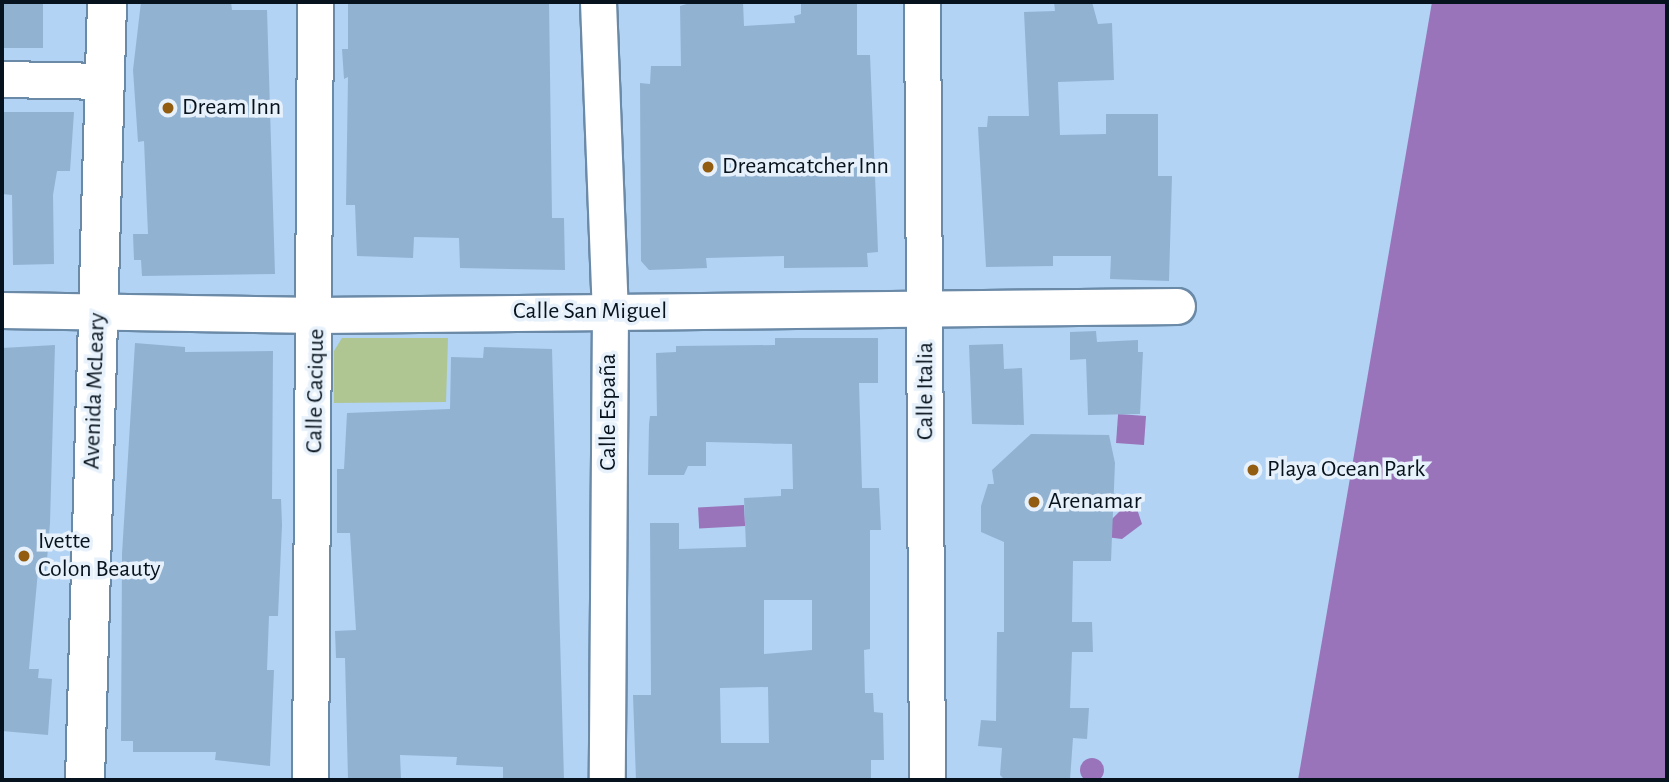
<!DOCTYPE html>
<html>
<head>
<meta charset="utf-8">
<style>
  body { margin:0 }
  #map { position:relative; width:1669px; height:782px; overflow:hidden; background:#b2d3f4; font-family:"Alegreya Sans",sans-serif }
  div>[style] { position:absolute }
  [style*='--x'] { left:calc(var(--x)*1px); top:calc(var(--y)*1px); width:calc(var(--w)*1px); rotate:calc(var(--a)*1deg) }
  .green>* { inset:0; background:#afc693 }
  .water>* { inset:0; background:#9974ba; transform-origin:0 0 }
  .round { border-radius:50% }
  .building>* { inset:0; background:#92b2d2; transform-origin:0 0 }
  .roads { filter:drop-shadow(2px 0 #6b8aa8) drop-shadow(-2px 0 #6b8aa8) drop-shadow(0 2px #6b8aa8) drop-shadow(0 -2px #6b8aa8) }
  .minor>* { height:35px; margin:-17.5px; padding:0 17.5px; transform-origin:17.5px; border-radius:17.5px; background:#fff }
  .tertiary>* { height:38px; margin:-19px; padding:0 19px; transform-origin:19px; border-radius:19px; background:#fff }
  .dots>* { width:19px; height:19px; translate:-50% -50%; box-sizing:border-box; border:4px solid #e7f1fb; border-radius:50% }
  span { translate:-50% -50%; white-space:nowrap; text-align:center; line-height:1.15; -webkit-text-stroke:7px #e7f1fb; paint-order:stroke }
  .poi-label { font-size:24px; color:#06121d }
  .left { translate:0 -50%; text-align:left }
  .street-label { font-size:24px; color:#06121d }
  .frame { position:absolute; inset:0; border:4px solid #06121d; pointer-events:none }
</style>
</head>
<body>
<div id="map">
  <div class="green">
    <div style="clip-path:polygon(342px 338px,448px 338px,446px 402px,334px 403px,334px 351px)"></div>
  </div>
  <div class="water">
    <div style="clip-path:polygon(1432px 2px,1667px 2px,1667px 780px,1298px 780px)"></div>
    <div style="left:1146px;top:416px;width:29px;height:28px;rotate:94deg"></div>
    <div style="left:744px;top:505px;width:21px;height:46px;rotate:87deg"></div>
    <div style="clip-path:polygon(1123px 508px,1137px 509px,1142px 524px,1122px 539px,1106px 537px,1107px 524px)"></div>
    <div class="round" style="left:1080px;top:758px;width:24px;height:24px"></div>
  </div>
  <div class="building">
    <div style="left:2px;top:2px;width:41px;height:46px"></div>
    <div style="clip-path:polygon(141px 2px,231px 2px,232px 10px,267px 10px,275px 274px,142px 276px,141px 260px,134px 260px,133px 234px,148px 234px,144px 141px,138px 142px,133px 70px)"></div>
    <div style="clip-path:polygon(348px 2px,549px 2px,552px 218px,564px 218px,565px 270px,460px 268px,459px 238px,414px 237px,413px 258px,357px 256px,355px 205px,346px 205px,348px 77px,344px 79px,342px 49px,348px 49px)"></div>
    <div style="clip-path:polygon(693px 2px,743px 2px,744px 26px,795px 23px,794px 16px,801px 14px,801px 3px,807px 2px,857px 2px,857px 55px,870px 55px,877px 225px,878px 252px,867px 253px,868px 267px,784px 268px,784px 256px,706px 258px,707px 268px,649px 270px,641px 261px,640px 83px,650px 84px,651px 66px,681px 66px,680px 6px)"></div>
    <div style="clip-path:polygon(1054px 2px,1092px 2px,1098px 24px,1112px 23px,1114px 80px,1058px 82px,1060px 135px,1106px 134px,1106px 114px,1158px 114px,1158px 176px,1172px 176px,1169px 281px,1110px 279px,1111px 256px,1053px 256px,1053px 266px,986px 267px,978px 127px,987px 127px,988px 116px,1029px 116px,1024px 12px,1055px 11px)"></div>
    <div style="clip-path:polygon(2px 112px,74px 112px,70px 171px,57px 171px,53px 195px,54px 264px,13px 265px,12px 195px,2px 194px)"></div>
    <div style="clip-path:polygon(1096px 331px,1097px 342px,1138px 340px,1138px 352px,1143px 352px,1140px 414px,1088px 415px,1086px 359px,1070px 360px,1070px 332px)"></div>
    <div style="clip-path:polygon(evenodd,775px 338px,878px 338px,878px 383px,859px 383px,862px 488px,879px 488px,881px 530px,870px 530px,870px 649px,864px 650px,865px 693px,873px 693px,874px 712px,883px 713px,884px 760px,871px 760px,871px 780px,636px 780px,633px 695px,651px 695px,650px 523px,679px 523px,679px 549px,746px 547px,744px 498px,781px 496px,781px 489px,793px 489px,792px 444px,706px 442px,706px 466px,688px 466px,684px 475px,648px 475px,649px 424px,650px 416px,657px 416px,656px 353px,676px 352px,676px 346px,775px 345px,775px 338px,764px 600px,812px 600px,812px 650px,764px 654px,764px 600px,775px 338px,768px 687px,769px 743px,721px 743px,720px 688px,768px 687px)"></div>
    <div style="clip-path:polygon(135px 343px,185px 347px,185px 352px,273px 351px,272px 499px,281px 499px,282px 525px,278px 616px,269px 616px,267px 670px,274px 670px,270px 766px,215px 760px,216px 752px,133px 752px,133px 741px,121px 741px,122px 554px)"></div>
    <div style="clip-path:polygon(1003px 344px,1004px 369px,1022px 368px,1024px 425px,972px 424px,969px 345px)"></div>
    <div style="clip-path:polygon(55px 345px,50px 523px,46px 572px,38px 571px,29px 669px,39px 669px,38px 678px,52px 679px,48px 735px,2px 731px,2px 348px)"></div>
    <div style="clip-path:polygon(484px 347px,552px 349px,564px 780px,503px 780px,503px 767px,456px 765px,457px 757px,400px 755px,401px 778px,348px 779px,345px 658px,336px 658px,335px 631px,356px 630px,350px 533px,337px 533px,337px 469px,344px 469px,347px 413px,450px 409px,451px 357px,483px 358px)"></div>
    <div style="clip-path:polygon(1031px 434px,1109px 435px,1115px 463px,1111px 561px,1073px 561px,1072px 622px,1092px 622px,1093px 652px,1072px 652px,1070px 708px,1089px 708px,1087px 739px,1073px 738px,1070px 780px,1005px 780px,1000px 775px,1002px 748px,978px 746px,981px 720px,996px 721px,997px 632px,1004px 632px,1004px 542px,981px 532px,981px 506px,988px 484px,994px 484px,992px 470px)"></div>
  </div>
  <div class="roads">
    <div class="minor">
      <div style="--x:598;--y:2;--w:310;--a:87.8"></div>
      <div style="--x:610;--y:312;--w:468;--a:90.4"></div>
      <div style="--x:922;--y:2;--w:778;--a:89.63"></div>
      <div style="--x:2;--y:79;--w:102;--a:1.1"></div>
      <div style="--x:2;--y:310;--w:315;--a:0.9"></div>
      <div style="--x:317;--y:315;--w:860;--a:-0.6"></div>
      <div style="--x:310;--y:780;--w:778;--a:-89.63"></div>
    </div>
    <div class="tertiary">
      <div style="--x:85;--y:780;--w:778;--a:-88.38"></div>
    </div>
  </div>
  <div class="dots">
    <div style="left:168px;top:108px;background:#925c11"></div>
    <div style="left:708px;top:167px;background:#925c11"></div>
    <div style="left:1253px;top:470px;background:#925c11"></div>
    <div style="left:1034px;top:502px;background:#925c11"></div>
    <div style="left:24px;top:556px;background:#925c11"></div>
  </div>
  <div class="poi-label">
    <span class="left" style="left:182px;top:108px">Dream Inn</span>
    <span class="left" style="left:722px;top:167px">Dreamcatcher Inn</span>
    <span class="left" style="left:1267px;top:470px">Playa Ocean Park</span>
    <span class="left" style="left:1048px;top:502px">Arenamar</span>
    <span class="left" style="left:38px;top:556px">Ivette<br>Colon Beauty</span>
  </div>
  <div class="street-label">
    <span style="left:590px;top:312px">Calle San Miguel</span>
    <span style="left:95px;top:391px;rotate:-88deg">Avenida McLeary</span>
    <span style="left:316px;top:391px;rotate:-89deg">Calle Cacique</span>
    <span style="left:926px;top:391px;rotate:-90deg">Calle Italia</span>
    <span style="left:609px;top:412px;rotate:-90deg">Calle España</span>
  </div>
  <div class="frame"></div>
</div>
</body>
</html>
